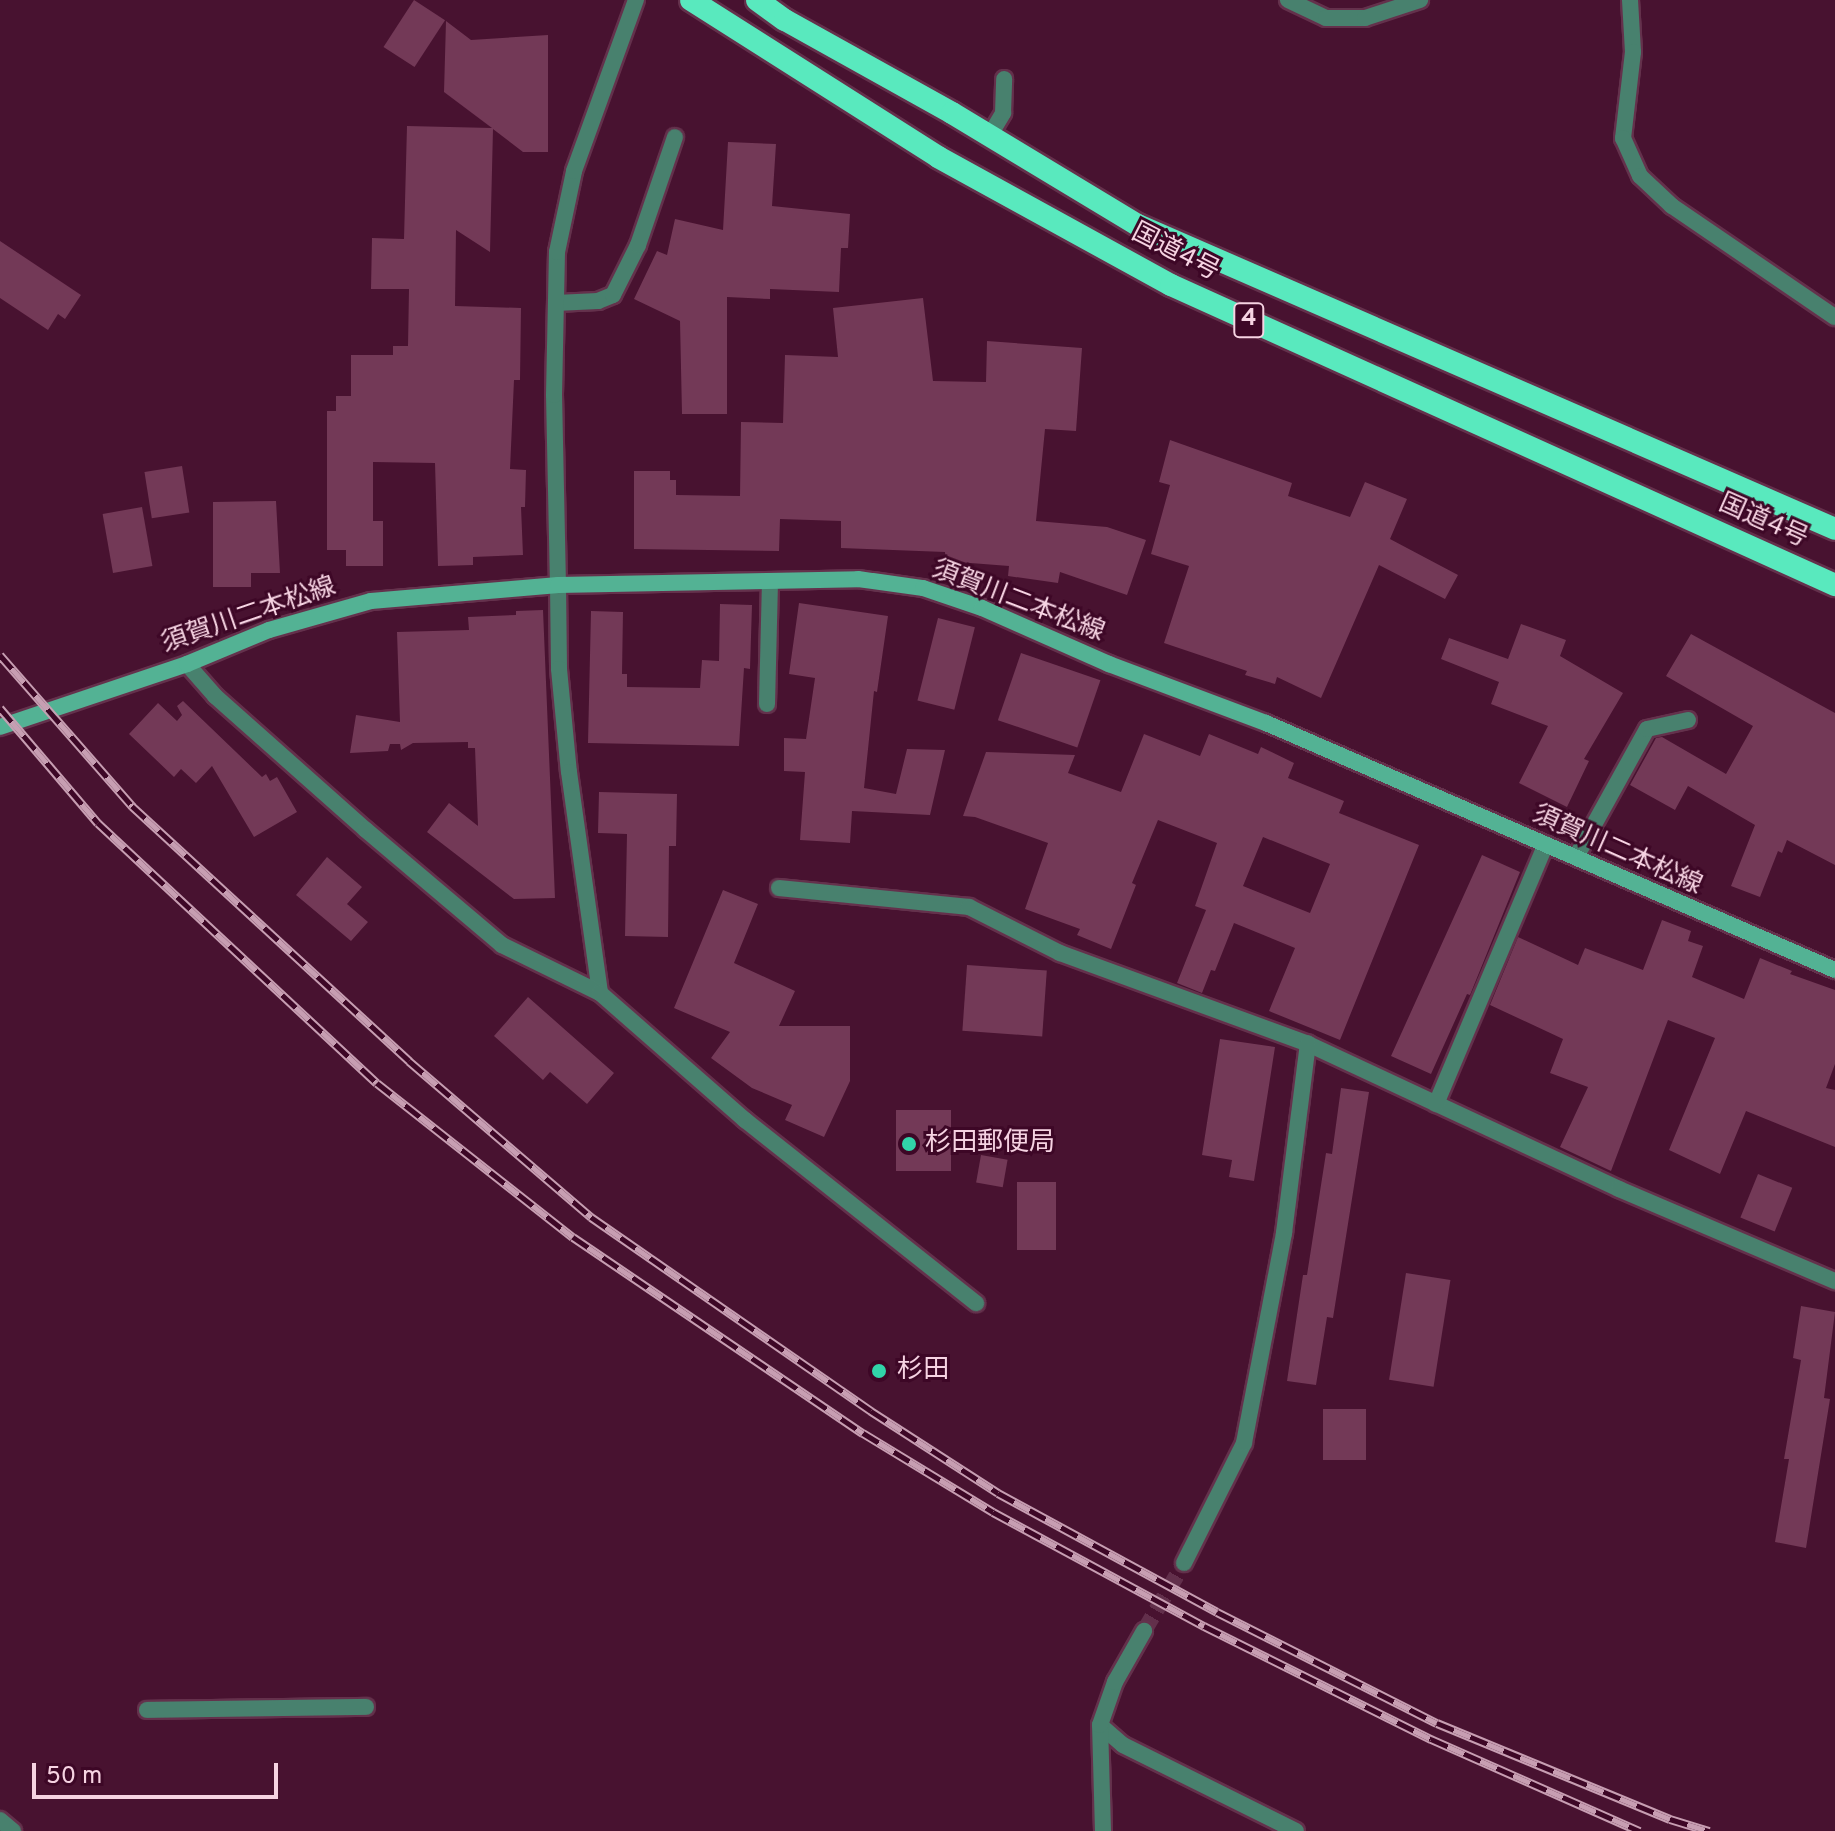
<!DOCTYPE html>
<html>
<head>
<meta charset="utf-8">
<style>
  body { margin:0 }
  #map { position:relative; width:1835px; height:1831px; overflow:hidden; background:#481230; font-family:Overpass,"Noto Sans JP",sans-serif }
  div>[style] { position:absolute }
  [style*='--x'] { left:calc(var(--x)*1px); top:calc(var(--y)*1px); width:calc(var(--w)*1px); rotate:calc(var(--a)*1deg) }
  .building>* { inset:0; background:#733957; transform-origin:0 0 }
  .minor-tunnel>* { height:16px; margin-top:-8px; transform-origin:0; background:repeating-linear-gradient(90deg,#622f4b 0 16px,transparent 0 24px) }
  .roads { filter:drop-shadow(2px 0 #64314c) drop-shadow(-2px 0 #64314c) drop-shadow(0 2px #64314c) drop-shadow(0 -2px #64314c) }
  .minor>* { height:16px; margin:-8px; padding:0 8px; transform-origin:8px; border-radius:8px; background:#48816e }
  .tertiary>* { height:16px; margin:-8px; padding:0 8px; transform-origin:8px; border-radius:8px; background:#48816e }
  .secondary>* { height:16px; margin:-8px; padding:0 8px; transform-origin:8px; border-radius:8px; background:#53b294 }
  .trunk>* { height:22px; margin:-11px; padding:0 11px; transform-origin:11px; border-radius:11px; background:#59e9be }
  .rail>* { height:9px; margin-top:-4.5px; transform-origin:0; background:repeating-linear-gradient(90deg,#3d0726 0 18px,#c79eb2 0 36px); box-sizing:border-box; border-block:2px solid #c79eb2 }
  .dots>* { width:22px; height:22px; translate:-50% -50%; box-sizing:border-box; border:4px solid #3d0726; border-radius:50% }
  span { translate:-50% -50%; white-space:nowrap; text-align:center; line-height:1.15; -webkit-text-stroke:6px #3d0726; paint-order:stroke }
  .shield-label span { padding:2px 6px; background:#3d0726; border:2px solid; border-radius:6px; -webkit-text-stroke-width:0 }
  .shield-label { font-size:24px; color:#f6d3e2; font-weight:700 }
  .street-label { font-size:26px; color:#f6d3e2 }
  .poi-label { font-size:26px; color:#f6d3e2 }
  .left { translate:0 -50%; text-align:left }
  .scale { position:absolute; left:32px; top:1763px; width:246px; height:36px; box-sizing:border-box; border:4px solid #f6d3e2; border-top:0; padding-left:10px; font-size:24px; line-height:28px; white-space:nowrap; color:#f6d3e2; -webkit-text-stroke:6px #3d0726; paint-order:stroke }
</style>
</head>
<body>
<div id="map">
  <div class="building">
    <div style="left:414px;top:0;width:37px;height:56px;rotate:33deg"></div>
    <div style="clip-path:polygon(446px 21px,471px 40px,548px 35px,548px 152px,523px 152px,493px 129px,490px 252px,456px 230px,455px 306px,521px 308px,520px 380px,514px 380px,510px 469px,526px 470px,525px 507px,521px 507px,523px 555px,473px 557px,473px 565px,438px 566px,435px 463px,373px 462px,373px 521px,383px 521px,383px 566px,346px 566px,346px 550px,327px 550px,327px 411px,336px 411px,336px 396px,351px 396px,351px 355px,393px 355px,393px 346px,408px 346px,409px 289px,371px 289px,372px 238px,404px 239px,407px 126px,492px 128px,444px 92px)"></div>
    <div style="clip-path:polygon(728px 142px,776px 144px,772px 206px,850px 214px,848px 248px,841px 248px,839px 292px,770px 289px,770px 299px,727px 297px,727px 414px,682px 414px,680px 321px,634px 299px,657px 251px,667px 255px,675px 219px,723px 230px)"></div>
    <div style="clip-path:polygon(0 241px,81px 295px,65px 319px,58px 314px,48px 330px,0 298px)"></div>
    <div style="clip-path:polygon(923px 298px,933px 381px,986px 382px,987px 341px,1082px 348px,1076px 431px,1045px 429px,1036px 521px,1107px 527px,1146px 540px,1127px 595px,1060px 572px,1058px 583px,1008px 576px,1009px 566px,945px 561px,945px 552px,841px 548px,841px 521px,780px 519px,779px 551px,634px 549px,634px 471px,670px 471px,670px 480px,676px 480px,676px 495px,740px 496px,741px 422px,783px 423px,785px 355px,838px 357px,833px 308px)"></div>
    <div style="clip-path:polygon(1170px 440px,1292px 483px,1288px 496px,1350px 517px,1365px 482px,1407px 499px,1390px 539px,1458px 575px,1445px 599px,1379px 565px,1321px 698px,1277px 677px,1275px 684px,1245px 675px,1247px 671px,1164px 643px,1189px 566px,1151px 554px,1170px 485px,1159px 482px)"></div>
    <div style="left:182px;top:466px;width:47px;height:38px;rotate:81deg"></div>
    <div style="clip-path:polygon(276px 501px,280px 573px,251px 573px,251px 587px,213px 587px,213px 502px)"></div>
    <div style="left:142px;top:507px;width:60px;height:40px;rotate:80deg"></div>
    <div style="clip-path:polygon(799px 603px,888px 616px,877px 692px,874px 691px,864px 788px,896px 794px,907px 749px,945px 750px,930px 815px,852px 811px,850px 843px,800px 840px,805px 772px,784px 771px,784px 738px,806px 739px,815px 678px,789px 674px)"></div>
    <div style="clip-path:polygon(720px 604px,752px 605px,750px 669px,744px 668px,739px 746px,588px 743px,591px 611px,623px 612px,622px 674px,627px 674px,627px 687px,700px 688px,702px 660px,719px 661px)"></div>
    <div style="clip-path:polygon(543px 610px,555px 898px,514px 899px,427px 832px,449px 803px,478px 826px,475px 748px,468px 748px,468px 742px,413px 743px,401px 750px,400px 744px,390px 744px,388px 751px,350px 753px,356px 715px,400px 722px,397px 632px,469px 630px,468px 617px,516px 615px,516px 611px)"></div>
    <div style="left:938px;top:618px;width:38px;height:85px;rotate:14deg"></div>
    <div style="clip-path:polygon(1521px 624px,1566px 640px,1560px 656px,1623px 693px,1584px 759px,1589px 761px,1567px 807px,1519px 783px,1548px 726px,1491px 704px,1499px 682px,1441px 659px,1449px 638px,1508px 659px)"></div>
    <div style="clip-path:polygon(1691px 634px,1835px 713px,1835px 865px,1787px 840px,1782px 853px,1778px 851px,1760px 897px,1731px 886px,1755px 825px,1688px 786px,1675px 810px,1630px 785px,1656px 738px,1662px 737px,1726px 774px,1753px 726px,1666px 676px)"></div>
    <div style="left:1021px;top:653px;width:84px;height:71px;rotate:19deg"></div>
    <div style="clip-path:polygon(183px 701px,262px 777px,266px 774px,270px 781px,277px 777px,297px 812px,254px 837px,212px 766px,196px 783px,181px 769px,174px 777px,129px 734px,158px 703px,177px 721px,182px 715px,177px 706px)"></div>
    <div style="clip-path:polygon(evenodd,1144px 734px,1200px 756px,1209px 734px,1258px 754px,1261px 747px,1294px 763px,1288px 778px,1344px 801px,1339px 813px,1419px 845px,1340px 1040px,1269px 1011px,1295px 948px,1234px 923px,1215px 971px,1211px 970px,1202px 993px,1177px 983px,1206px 910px,1195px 906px,1217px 843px,1158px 820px,1132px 883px,1136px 885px,1111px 949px,1077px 935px,1080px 929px,1025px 909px,1048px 843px,975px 817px,963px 816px,986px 752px,1075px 755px,1068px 773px,1121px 792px,1144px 734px,1263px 837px,1330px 864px,1310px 913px,1243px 886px,1263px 837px)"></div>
    <div style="clip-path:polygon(599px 792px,677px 794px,676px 846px,669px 846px,668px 937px,625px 936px,627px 834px,598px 833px)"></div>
    <div style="clip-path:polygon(1482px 855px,1520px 872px,1470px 995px,1467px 994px,1431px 1074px,1391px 1056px)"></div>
    <div style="clip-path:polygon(327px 857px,362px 887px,347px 904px,368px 922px,351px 941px,296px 895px)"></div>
    <div style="clip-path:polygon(723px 890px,758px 904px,734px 963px,795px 991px,779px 1026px,850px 1026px,850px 1081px,824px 1137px,785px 1120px,792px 1105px,752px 1088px,711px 1058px,730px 1032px,674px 1008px)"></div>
    <div style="clip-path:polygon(1662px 920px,1691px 931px,1688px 941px,1703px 946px,1692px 977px,1744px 999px,1760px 958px,1792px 971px,1790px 974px,1835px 990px,1835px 1064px,1826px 1088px,1835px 1090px,1835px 1147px,1746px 1111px,1720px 1174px,1669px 1150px,1715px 1038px,1668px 1020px,1611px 1171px,1560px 1147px,1588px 1087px,1550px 1073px,1563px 1039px,1490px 1005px,1518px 937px,1578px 965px,1585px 948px,1643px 970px)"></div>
    <div style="left:967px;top:965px;width:80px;height:66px;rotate:4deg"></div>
    <div style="clip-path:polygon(528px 997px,614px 1073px,587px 1104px,550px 1072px,543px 1080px,494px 1036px)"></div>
    <div style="clip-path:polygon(1220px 1039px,1275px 1047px,1254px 1181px,1229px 1177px,1232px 1160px,1202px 1155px)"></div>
    <div style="clip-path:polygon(1341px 1088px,1369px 1092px,1333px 1318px,1327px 1317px,1316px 1385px,1287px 1381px,1303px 1275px,1307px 1275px,1326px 1153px,1332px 1154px)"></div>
    <div style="left:896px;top:1110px;width:55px;height:61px"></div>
    <div style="left:981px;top:1155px;width:27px;height:28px;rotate:10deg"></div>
    <div style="left:1758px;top:1174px;width:37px;height:47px;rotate:22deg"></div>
    <div style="left:1017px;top:1182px;width:39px;height:68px"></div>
    <div style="left:1406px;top:1273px;width:45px;height:108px;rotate:9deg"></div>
    <div style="clip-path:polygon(1801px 1306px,1835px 1312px,1824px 1398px,1830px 1399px,1806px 1548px,1775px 1542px,1789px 1459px,1784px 1459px,1801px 1360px,1793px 1358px)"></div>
    <div style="left:1323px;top:1409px;width:43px;height:51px"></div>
  </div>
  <div class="minor-tunnel">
    <div style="--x:1144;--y:1631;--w:79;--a:-59.5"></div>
  </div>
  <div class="roads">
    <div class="minor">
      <div style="--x:1288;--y:0;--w:42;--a:25.3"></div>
      <div style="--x:1326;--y:18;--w:39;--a:0"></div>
      <div style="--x:1365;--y:18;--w:58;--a:-18.1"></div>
      <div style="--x:1630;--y:0;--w:52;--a:86.7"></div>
      <div style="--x:1633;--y:52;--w:87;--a:96.6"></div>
      <div style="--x:1623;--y:138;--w:42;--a:65.9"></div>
      <div style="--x:1640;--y:176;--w:44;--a:43.2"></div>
      <div style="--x:1672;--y:206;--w:197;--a:34.3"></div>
      <div style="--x:990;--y:135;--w:26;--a:-59"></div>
      <div style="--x:1003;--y:113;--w:34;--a:-88"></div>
      <div style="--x:556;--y:303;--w:42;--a:-2.7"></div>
      <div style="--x:598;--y:301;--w:16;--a:-22"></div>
      <div style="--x:613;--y:295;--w:56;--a:-63.4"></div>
      <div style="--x:638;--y:245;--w:114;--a:-71.1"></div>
      <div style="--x:558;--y:585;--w:84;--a:89.3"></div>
      <div style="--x:559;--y:669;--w:103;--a:84.5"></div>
      <div style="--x:569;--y:772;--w:223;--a:82"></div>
      <div style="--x:187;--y:664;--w:43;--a:48.8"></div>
      <div style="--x:215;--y:696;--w:202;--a:41.6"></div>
      <div style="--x:366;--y:830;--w:178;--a:40.2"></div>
      <div style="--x:502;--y:945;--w:109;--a:26.1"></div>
      <div style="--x:600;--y:993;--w:193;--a:41.2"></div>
      <div style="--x:745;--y:1120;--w:295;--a:38.4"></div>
      <div style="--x:767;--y:704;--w:123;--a:-88.6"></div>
      <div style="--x:1576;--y:857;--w:146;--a:-61"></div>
      <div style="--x:1647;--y:729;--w:42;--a:-12.4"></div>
      <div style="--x:779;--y:888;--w:191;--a:5.7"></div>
      <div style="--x:969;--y:907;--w:102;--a:26.8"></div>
      <div style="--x:1060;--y:953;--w:264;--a:20.1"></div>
      <div style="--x:1308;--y:1044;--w:343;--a:25"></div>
      <div style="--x:1619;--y:1189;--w:235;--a:23.1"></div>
      <div style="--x:1436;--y:1104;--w:282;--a:-67.1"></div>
      <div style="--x:1184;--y:1563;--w:134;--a:-63.4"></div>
      <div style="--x:1244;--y:1443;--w:214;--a:-79.2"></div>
      <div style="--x:1284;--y:1233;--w:191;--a:-82.8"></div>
      <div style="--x:147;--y:1710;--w:219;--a:-0.8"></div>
      <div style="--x:1100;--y:1725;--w:30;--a:41"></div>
      <div style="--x:1123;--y:1745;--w:193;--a:26.4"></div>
      <div style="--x:0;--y:1820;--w:17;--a:40"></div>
      <div style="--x:1103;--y:1831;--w:106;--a:-91.6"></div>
      <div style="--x:1100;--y:1725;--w:46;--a:-70.8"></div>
      <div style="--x:1115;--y:1682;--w:59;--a:-60.4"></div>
    </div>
    <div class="tertiary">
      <div style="--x:558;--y:585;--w:190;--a:-91.2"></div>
      <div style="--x:554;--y:395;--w:143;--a:-88.8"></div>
      <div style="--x:557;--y:252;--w:83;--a:-78.1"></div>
      <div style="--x:574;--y:171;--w:182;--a:-70.1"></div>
    </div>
    <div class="secondary">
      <div style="--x:0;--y:727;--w:197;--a:-18.6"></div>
      <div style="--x:187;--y:664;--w:89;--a:-22.5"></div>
      <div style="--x:269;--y:630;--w:106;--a:-15.9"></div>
      <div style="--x:371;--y:601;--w:188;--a:-4.9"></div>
      <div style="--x:558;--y:585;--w:300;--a:-1.1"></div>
      <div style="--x:858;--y:579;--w:66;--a:7.9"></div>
      <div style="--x:923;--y:588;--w:62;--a:18.7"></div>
      <div style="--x:982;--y:608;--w:139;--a:23.8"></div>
      <div style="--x:1109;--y:664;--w:168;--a:20.6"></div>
      <div style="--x:1266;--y:723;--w:620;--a:23.47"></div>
    </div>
    <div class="trunk">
      <div style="--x:691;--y:0;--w:293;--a:32.4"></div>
      <div style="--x:938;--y:157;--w:266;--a:28.8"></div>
      <div style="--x:1171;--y:285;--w:729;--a:24.31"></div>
      <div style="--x:757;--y:0;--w:34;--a:36"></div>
      <div style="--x:785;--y:20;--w:191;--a:29.1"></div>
      <div style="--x:952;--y:113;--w:217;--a:31.1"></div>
      <div style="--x:1138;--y:225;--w:760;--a:23.56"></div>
    </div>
  </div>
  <div class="rail">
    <div style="--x:0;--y:655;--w:201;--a:48.8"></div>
    <div style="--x:132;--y:806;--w:377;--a:42.6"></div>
    <div style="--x:409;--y:1061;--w:240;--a:40.6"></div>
    <div style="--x:591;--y:1217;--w:341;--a:34.7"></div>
    <div style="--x:871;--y:1411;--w:151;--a:32.8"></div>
    <div style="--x:998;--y:1493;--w:249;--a:28.5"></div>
    <div style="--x:1217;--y:1612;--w:246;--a:26.8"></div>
    <div style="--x:1437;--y:1723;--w:252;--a:22.4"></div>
    <div style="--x:1670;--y:1819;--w:41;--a:17.1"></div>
    <div style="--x:0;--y:708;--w:151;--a:49.6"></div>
    <div style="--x:98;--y:823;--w:381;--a:43"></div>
    <div style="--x:377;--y:1083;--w:249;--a:38.2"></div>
    <div style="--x:573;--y:1237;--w:350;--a:34.1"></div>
    <div style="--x:863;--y:1433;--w:152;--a:31.3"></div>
    <div style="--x:993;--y:1512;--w:240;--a:28.4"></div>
    <div style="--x:1204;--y:1626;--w:254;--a:26.5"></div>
    <div style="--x:1431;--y:1739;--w:228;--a:23.8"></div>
  </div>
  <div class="dots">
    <div style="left:909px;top:1144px;background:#31d4a9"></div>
    <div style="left:879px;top:1371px;background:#31d4a9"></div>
  </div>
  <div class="shield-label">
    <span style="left:1249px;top:320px">4</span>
  </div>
  <div class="street-label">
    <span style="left:1175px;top:253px;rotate:27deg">国道4号</span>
    <span style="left:1763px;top:522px;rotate:24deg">国道4号</span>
    <span style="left:1018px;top:602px;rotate:21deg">須賀川二本松線</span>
    <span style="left:249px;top:616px;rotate:-19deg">須賀川二本松線</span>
    <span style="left:1617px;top:851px;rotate:24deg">須賀川二本松線</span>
  </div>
  <div class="poi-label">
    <span class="left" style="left:925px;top:1144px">杉田郵便局</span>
    <span class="left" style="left:897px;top:1371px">杉田</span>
  </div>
  <div class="scale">50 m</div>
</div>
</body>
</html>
